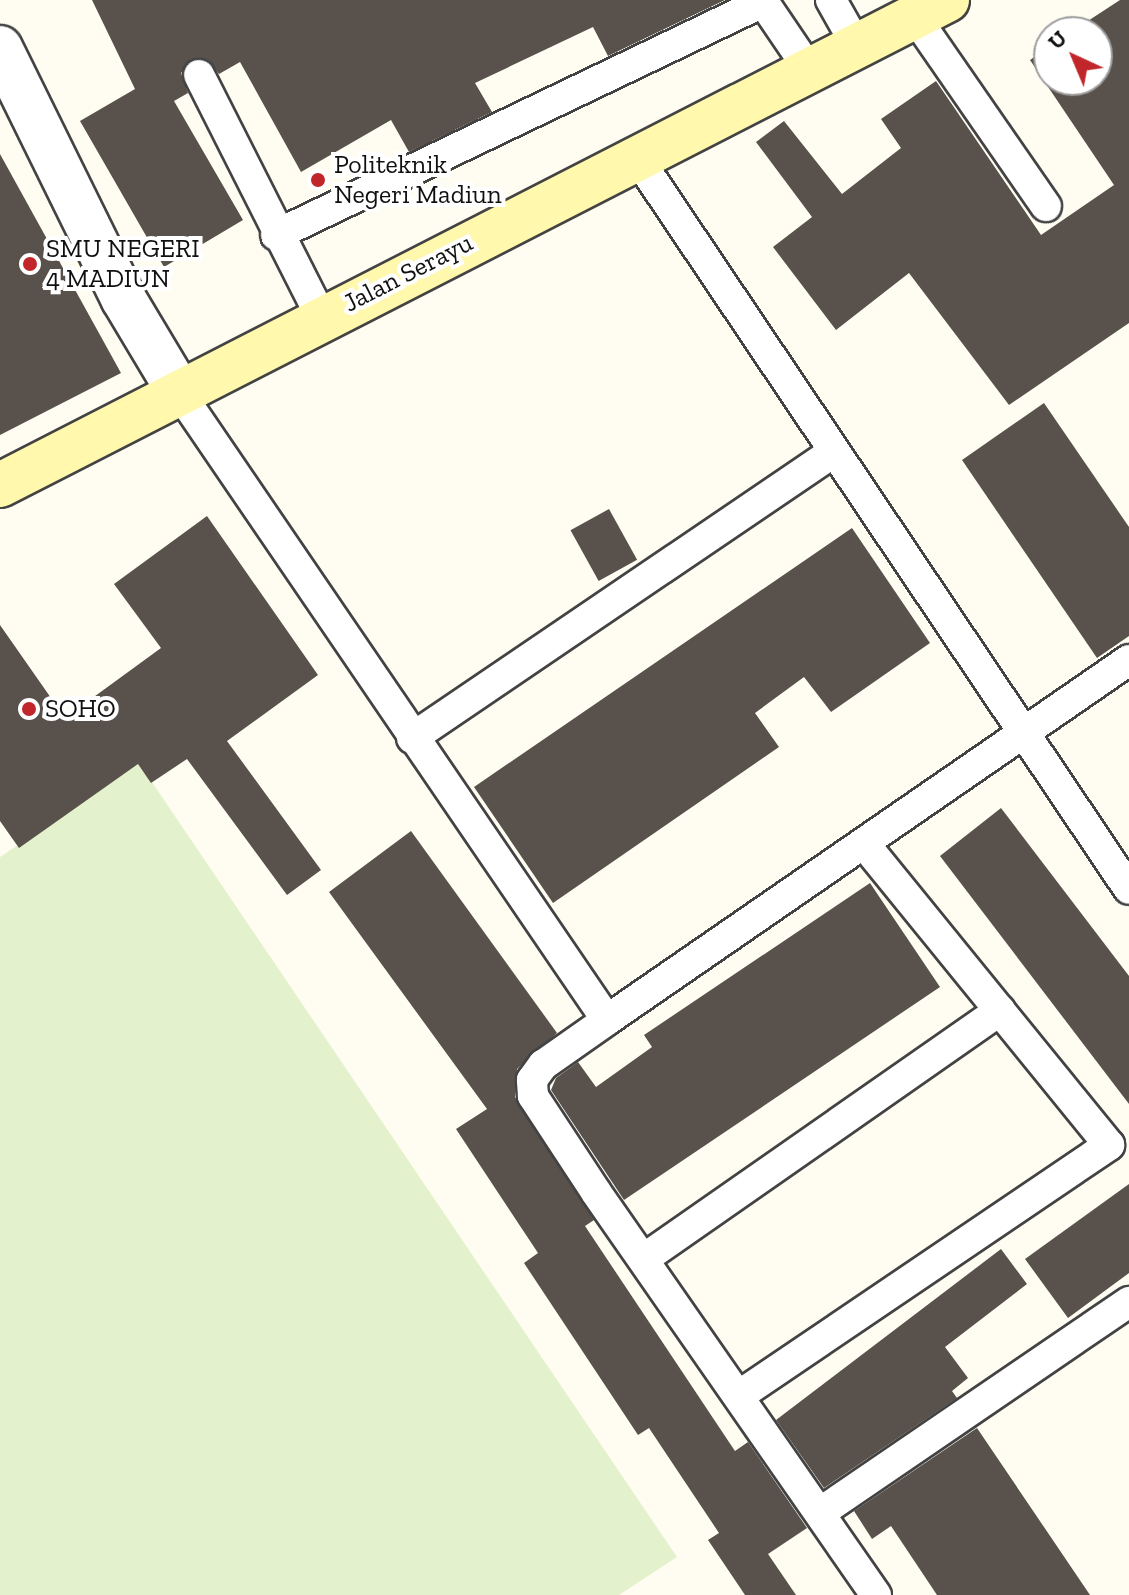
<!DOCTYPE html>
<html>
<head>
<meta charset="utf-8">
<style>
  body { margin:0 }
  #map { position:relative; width:1129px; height:1595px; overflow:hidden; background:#fffdf2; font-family:"Zilla Slab",serif }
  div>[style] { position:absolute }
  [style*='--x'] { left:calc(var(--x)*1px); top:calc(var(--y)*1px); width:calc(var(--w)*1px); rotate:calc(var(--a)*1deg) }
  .pitch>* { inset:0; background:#e4f1cd }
  .building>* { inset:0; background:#58514c; transform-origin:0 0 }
  .roads { filter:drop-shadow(2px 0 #434343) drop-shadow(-2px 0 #434343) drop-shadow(0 2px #434343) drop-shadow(0 -2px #434343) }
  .service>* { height:30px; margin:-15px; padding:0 15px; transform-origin:15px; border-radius:15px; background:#fff }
  .minor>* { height:44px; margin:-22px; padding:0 22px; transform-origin:22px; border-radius:22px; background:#fff }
  .secondary>* { height:44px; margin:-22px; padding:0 22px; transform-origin:22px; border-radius:22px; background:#fff8ad }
  .dots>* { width:22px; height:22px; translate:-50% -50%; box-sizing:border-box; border:4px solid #fff; border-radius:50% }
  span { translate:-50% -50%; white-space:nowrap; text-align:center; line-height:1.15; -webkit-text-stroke:8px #fff; paint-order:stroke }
  .poi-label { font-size:26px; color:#101010 }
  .left { translate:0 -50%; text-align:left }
  .street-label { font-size:26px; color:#101010 }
  .north { position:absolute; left:1033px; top:16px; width:80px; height:80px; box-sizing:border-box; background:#fff; border:2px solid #9f9f9f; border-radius:50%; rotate:316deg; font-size:22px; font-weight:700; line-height:32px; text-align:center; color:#101010 }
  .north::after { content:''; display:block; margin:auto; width:28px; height:36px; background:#c1262a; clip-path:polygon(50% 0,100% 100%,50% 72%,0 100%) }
</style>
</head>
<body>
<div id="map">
  <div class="pitch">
    <div style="clip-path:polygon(139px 763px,677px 1557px,619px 1595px,0 1595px,0 857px)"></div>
  </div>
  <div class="building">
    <div style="clip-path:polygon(92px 0,725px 0,608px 56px,593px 27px,475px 83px,492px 112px,409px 152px,391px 120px,301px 172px,240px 62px,219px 74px,208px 60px,192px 59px,181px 73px,188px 93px,174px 101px,243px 220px,164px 267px,80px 121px,135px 89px)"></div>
    <div style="clip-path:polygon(1120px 0,1129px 0,1129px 323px,1009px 405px,909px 273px,836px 330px,773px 247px,812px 217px,756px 142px,784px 121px,842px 194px,901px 148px,881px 119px,936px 81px,1041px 235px,1114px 185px,1030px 60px,1049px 47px,1049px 80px,1097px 80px,1097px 32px,1071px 32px)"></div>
    <div style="clip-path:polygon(0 154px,121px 373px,0 435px)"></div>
    <div style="clip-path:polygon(1044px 403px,1129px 527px,1129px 636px,1097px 658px,962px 460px)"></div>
    <div style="left:609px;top:509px;width:58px;height:44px;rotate:61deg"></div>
    <div style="clip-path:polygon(207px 516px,318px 675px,227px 741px,321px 870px,287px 895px,187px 759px,151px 783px,138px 764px,19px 848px,0 821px,0 625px,65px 718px,161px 648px,114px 584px)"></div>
    <div style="clip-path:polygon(852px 528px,930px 643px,831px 712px,804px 677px,755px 713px,779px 747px,553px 903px,474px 787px)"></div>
    <div style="clip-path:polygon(1001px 808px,1129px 976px,1129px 1104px,940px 856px)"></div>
    <div style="clip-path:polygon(411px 831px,557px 1033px,517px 1069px,515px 1097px,594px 1220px,585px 1226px,735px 1451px,748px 1442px,807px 1528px,768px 1554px,796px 1595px,745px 1595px,708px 1540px,719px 1533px,649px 1428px,638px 1435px,524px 1263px,538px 1253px,456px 1129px,487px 1109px,329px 892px)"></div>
    <div style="clip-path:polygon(870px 883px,940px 987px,624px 1200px,551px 1090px,556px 1078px,578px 1062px,596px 1087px,652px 1047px,644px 1035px)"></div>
    <div style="clip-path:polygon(1129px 1184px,1129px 1273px,1068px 1318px,1025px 1259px)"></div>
    <div style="clip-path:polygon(1001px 1249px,1027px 1284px,945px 1347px,968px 1378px,952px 1391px,957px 1398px,824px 1488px,776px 1420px)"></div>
    <div style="clip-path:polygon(977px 1428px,1090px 1595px,937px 1595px,891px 1526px,872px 1539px,854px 1511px)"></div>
  </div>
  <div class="roads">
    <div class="service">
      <div style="--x:762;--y:0;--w:86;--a:55.9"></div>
      <div style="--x:831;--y:0;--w:55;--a:60.6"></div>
      <div style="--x:915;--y:17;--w:230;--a:55.3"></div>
      <div style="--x:199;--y:75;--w:271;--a:63.2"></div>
      <div style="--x:636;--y:156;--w:883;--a:56.08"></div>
      <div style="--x:276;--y:235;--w:540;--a:-25.57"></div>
      <div style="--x:181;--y:395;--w:756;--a:55.72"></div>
      <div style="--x:412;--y:738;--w:508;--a:-34.16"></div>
      <div style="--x:645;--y:1258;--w:433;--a:-34.9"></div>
      <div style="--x:740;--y:1395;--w:446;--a:-34.1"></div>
      <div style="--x:1109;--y:1145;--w:387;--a:-129.1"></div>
      <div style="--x:821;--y:1512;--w:373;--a:-34.3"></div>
      <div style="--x:876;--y:1595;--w:491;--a:-124.8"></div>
      <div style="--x:596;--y:1192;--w:115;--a:-123.3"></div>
      <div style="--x:533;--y:1096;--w:16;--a:-94"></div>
      <div style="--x:532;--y:1080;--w:19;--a:-54"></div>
      <div style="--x:543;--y:1065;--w:78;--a:-35.1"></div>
      <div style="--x:607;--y:1020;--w:634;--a:-34.59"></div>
    </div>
    <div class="minor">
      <div style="--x:0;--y:48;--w:279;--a:63.8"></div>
      <div style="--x:123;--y:298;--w:113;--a:59.1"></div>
    </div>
    <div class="secondary">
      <div style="--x:0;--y:485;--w:1064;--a:-27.12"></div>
    </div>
  </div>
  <div class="dots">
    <div style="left:318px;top:180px;background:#c1262a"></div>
    <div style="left:30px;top:264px;background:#c1262a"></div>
    <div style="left:29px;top:709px;background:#c1262a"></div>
  </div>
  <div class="poi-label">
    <span class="left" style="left:334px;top:180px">Politeknik<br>Negeri Madiun</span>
    <span class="left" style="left:46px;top:264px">SMU NEGERI<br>4 MADIUN</span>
    <span class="left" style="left:45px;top:709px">SOHO</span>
  </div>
  <div class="street-label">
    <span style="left:408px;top:273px;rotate:-27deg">Jalan Serayu</span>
  </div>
  <div class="north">U</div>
</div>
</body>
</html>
